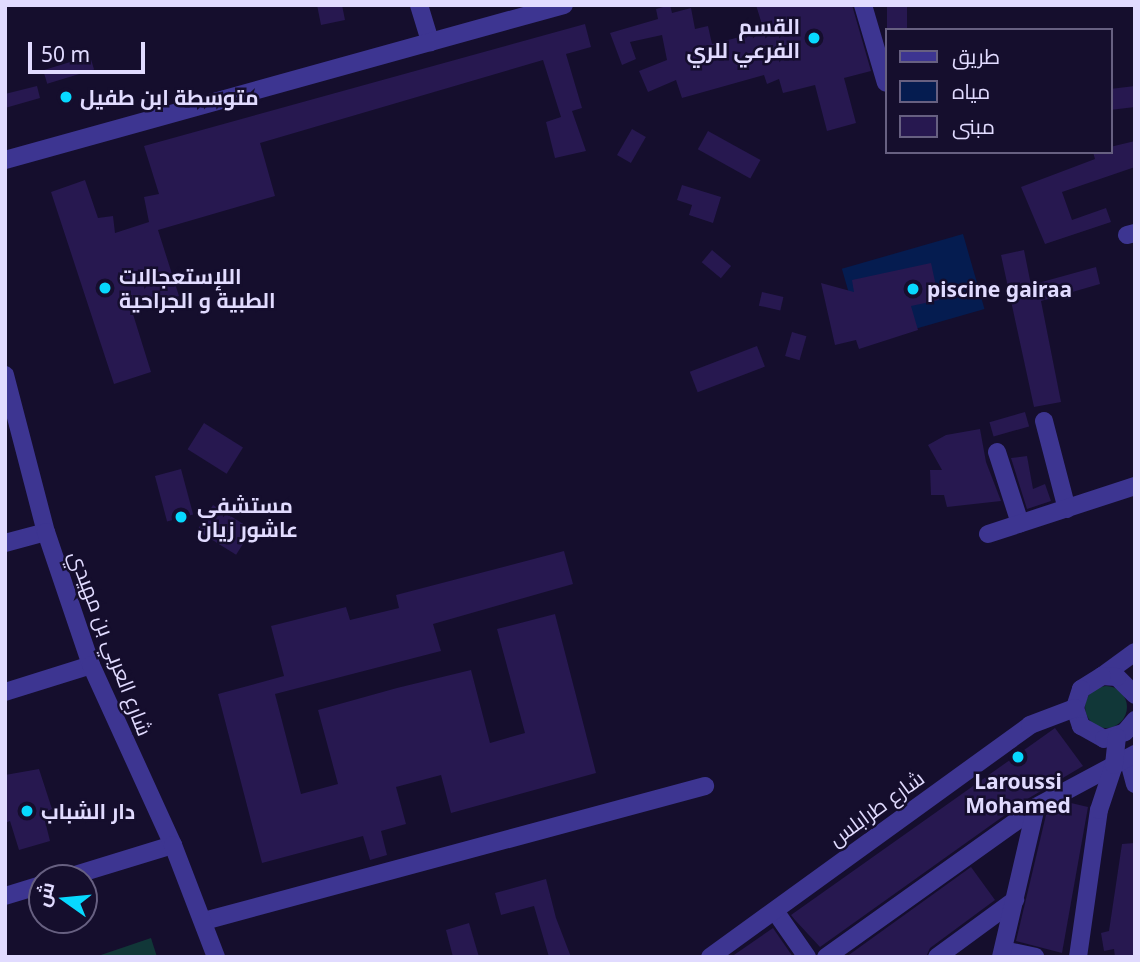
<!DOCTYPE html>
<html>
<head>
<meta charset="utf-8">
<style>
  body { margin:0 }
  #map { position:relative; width:1140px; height:962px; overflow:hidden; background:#150e2d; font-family:"Noto Sans",Cairo,sans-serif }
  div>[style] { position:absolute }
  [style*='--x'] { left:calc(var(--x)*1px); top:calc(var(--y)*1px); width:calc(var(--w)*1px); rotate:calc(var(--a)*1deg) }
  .green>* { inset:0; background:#113738 }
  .round { border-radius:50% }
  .water>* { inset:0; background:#051c50; transform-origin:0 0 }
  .building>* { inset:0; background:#271850; transform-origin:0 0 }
  .minor>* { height:18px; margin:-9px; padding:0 9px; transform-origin:9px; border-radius:9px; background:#3d3591 }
  .tertiary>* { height:18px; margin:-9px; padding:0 9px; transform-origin:9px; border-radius:9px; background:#3d3591 }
  .dots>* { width:19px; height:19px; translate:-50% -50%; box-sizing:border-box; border:4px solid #150e2d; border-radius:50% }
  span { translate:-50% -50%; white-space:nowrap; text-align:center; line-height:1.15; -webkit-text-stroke:5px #150e2d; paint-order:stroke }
  .poi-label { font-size:21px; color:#e1dbff; font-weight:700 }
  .right { translate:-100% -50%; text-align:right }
  .left { translate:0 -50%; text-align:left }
  .street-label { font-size:21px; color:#e1dbff }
  .frame { position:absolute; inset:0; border:7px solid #e1dbff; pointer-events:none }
  .legend { position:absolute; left:885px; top:28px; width:228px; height:126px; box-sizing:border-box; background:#150e2d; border:2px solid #676081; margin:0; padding:9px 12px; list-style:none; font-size:21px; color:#e1dbff }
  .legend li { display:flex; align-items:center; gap:14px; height:35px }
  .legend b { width:35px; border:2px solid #676081 }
  .north { position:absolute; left:28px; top:864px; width:70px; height:70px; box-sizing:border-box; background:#150e2d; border:2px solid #676081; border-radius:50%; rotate:285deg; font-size:19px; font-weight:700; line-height:28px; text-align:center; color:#e1dbff }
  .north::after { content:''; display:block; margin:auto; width:24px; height:32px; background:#07d9ff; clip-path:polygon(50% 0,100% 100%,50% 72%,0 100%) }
  .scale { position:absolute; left:28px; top:42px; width:117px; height:32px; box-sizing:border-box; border:4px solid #e1dbff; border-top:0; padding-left:9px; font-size:21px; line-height:24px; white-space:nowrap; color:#e1dbff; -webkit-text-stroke:5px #150e2d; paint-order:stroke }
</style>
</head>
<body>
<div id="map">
  <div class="green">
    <div class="round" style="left:1085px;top:686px;width:42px;height:42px"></div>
    <div style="clip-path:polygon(151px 938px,157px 957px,95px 957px)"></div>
  </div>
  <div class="water">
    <div style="left:963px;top:234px;width:78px;height:126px;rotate:74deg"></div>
  </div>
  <div class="building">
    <div style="clip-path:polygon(317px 5px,342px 5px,345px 20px,321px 25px)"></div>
    <div style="clip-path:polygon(670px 5px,672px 13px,691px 8px,695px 29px,708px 26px,712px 44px,764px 31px,756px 5px,852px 5px,871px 71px,844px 78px,856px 123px,827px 131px,815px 85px,783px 93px,779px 79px,767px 84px,764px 75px,682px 98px,676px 80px,648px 92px,639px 71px,667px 60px,662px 35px,630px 42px,636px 59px,622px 65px,610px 33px,658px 19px,656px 9px)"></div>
    <div style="left:887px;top:5px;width:20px;height:25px"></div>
    <div style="clip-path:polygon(585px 24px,591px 47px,566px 54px,582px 108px,572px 111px,586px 151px,555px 158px,546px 122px,561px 117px,543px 60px,260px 143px,275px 196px,158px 230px,179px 296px,132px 311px,151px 372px,114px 384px,51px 192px,85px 180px,98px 218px,113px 216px,115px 233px,149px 222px,144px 197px,159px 194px,144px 146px)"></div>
    <div style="left:90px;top:56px;width:14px;height:49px;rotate:73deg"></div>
    <div style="clip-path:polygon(37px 86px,40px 98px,5px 108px,5px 94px)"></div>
    <div style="clip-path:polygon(1135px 86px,1135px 107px,1110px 110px,1110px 89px)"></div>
    <div style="left:632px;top:129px;width:16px;height:30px;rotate:30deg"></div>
    <div style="left:708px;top:131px;width:60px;height:21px;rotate:29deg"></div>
    <div style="clip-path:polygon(1135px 141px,1135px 167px,1062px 192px,1072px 220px,1106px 208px,1111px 222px,1045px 244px,1021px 187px,1095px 159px,1093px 152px,1110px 152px,1110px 147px)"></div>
    <div style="clip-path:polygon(682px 185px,721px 197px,713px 223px,689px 215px,692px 205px,677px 200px)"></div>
    <div style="left:712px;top:250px;width:25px;height:16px;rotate:40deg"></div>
    <div style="clip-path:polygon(1024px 250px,1031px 285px,1096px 267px,1100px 284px,1041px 301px,1061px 402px,1034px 407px,1001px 255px)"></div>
    <div style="clip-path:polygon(931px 263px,939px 300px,911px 306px,918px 330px,859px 349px,856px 340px,835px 345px,821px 283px,854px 292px,852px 280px)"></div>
    <div style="left:762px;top:292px;width:22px;height:14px;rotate:13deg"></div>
    <div style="left:792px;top:332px;width:15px;height:25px;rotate:16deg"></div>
    <div style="left:757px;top:346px;width:22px;height:72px;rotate:69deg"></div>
    <div style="left:1025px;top:412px;width:15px;height:37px;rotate:74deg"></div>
    <div style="left:204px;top:423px;width:46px;height:31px;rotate:32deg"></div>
    <div style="clip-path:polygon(980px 429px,986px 462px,1001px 501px,947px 507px,944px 495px,931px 495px,930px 470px,942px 470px,928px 445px,946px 435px)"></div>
    <div style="clip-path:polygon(1027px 456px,1033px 489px,1045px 484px,1051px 501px,1027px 509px,1011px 458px)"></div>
    <div style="left:181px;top:469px;width:47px;height:27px;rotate:75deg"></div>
    <div style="left:213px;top:505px;width:46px;height:30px;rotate:32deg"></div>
    <div style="clip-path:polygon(564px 551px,573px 584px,433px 624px,441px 651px,275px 694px,301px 794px,338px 784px,318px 710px,397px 688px,471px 670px,490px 743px,525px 733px,497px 629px,555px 614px,596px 773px,451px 813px,441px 775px,396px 787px,406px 824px,381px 831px,387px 855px,370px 860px,363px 836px,262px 863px,218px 694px,284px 676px,271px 626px,346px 607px,350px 620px,399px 608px,396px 595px)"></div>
    <div style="clip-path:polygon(1055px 728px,1083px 766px,1029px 798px,820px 947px,795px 920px,791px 915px)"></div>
    <div style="clip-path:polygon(39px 769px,52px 809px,43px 813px,50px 841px,19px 850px,10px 821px,5px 823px,5px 775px)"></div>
    <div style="clip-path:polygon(1071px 803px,1088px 807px,1062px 953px,1016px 941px,1046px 815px)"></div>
    <div style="clip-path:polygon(1135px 843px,1135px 957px,1115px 957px,1114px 949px,1104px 951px,1101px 933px,1109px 931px,1122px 844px)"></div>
    <div style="clip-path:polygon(971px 867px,995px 900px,930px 948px,926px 957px,846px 957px)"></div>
    <div style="clip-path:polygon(546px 879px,556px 918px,571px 957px,549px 957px,534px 906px,501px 915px,495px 893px)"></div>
    <div style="clip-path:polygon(469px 923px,479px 957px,453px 957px,446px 930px)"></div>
    <div style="clip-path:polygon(773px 928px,793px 957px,731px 957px)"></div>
  </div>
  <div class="minor">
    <div style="--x:419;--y:5;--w:39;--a:73"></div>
    <div style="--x:863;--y:5;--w:81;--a:73.6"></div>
    <div style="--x:1127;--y:235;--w:8;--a:-14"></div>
    <div style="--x:1044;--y:421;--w:91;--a:75.4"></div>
    <div style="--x:997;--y:452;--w:75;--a:72.1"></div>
    <div style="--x:988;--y:534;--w:155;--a:-18.1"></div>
    <div style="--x:5;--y:543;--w:42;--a:-15"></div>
    <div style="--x:1102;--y:676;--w:41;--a:-36"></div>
    <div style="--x:5;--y:692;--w:90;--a:-17.4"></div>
    <div style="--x:1135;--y:695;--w:25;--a:-135"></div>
    <div style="--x:1117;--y:677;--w:15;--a:-176"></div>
    <div style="--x:1102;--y:676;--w:25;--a:148"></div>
    <div style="--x:1081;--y:689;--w:20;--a:108"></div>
    <div style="--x:1075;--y:708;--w:19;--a:72"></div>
    <div style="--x:1081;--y:726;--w:26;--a:29"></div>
    <div style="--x:1104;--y:739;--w:22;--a:-18"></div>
    <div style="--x:1125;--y:732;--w:16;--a:-50"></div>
    <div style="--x:1128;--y:758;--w:27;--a:75"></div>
    <div style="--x:65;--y:878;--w:113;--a:-17"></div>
    <div style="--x:5;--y:896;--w:39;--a:-17"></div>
    <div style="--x:775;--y:911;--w:56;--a:55.2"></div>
    <div style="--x:204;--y:921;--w:519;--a:-15.08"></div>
    <div style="--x:1003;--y:950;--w:33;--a:12"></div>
    <div style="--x:710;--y:957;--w:395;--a:-35.9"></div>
    <div style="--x:1030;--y:725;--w:48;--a:-20.7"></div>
    <div style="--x:826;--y:957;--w:258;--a:-35.5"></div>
    <div style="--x:1036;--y:807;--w:112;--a:-28.2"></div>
    <div style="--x:937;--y:957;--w:97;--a:-36.2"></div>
    <div style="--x:1001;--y:957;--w:154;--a:-76.9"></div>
    <div style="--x:1078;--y:957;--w:148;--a:-81.9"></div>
    <div style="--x:1099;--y:810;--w:47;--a:-71.6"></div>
    <div style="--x:1114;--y:765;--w:28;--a:-84"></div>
  </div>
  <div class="tertiary">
    <div style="--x:5;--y:160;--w:580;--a:-15.5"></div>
    <div style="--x:5;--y:375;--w:162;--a:75.4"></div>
    <div style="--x:46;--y:532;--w:140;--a:71.3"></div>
    <div style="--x:91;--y:665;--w:198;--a:65.5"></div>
    <div style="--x:173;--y:845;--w:120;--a:69"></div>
  </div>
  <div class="dots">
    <div style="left:814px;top:38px;background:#07d9ff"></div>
    <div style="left:66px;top:97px;background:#07d9ff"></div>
    <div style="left:105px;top:288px;background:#07d9ff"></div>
    <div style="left:913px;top:289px;background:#07d9ff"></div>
    <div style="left:181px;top:517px;background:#07d9ff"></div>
    <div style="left:1018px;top:757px;background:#07d9ff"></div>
    <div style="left:27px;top:811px;background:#07d9ff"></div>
  </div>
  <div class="poi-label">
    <span class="right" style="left:800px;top:38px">القسم<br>الفرعي للري</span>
    <span class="left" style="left:80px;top:97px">متوسطة ابن طفيل</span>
    <span class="left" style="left:119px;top:288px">اللإستعجالات<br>الطبية و الجراحية</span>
    <span class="left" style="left:927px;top:289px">piscine gairaa</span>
    <span class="left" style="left:197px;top:517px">مستشفى<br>عاشور زيان</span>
    <span style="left:1018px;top:793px">Laroussi<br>Mohamed</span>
    <span class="left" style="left:41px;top:811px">دار الشباب</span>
  </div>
  <div class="street-label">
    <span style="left:111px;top:643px;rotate:69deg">شارع العربي بن مهيدي</span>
    <span style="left:876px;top:808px;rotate:-36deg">شارع طرابلس</span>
  </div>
  <div class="frame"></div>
  <ul class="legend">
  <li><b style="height:9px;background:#3d3591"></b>طريق</li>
  <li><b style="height:19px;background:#051c50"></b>مياه</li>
  <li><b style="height:19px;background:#271850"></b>مبنى</li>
  </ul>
  <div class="north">ش</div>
  <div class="scale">50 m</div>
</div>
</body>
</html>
